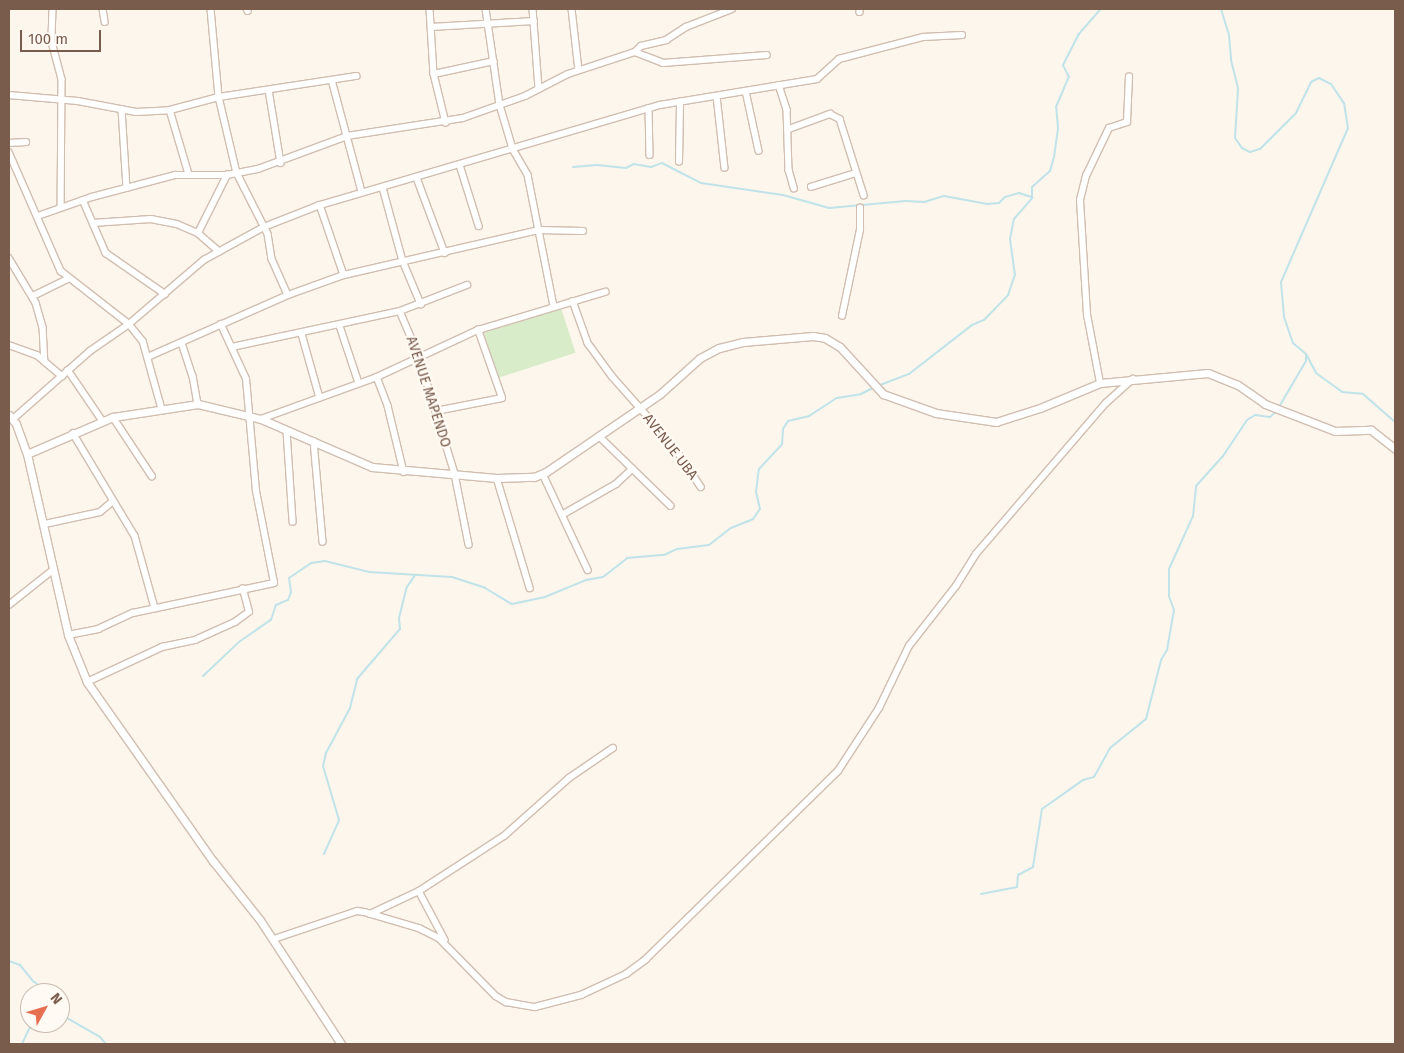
<!DOCTYPE html>
<html>
<head>
<meta charset="utf-8">
<style>
  body { margin:0 }
  #map { position:relative; width:1404px; height:1053px; overflow:hidden; background:#fdf6ec; font-family:"Fira Sans",sans-serif }
  div>[style] { position:absolute }
  [style*='--x'] { left:calc(var(--x)*1px); top:calc(var(--y)*1px); width:calc(var(--w)*1px); rotate:calc(var(--a)*1deg) }
  .green>* { inset:0; background:#d8ecc9; transform-origin:0 0 }
  .stream>* { height:2px; margin:-1px; padding:0 1px; transform-origin:1px; border-radius:1px; background:#bfe3e8 }
  .roads { filter:drop-shadow(1px 0 #d1beb0) drop-shadow(-1px 0 #d1beb0) drop-shadow(0 1px #d1beb0) drop-shadow(0 -1px #d1beb0) }
  .minor>* { height:5.5px; margin:-2.75px; padding:0 2.75px; transform-origin:2.75px; border-radius:2.75px; background:#fff }
  .tertiary>* { height:7px; margin:-3.5px; padding:0 3.5px; transform-origin:3.5px; border-radius:3.5px; background:#fff }
  span { translate:-50% -50%; white-space:nowrap; text-align:center; line-height:1.15; -webkit-text-stroke:4.5px #fffaf3; paint-order:stroke }
  .street-label { font-size:14px; color:#7a5c4d }
  .frame { position:absolute; inset:0; border:10px solid #7a5c4d; pointer-events:none }
  .north { position:absolute; left:20px; top:983px; width:50px; height:50px; box-sizing:border-box; background:#fffaf3; border:1px solid #cabbb1; border-radius:50%; rotate:51deg; font-size:14px; font-weight:700; line-height:20px; text-align:center; color:#7a5c4d }
  .north::after { content:''; display:block; margin:auto; width:18px; height:22px; background:#e76f51; clip-path:polygon(50% 0,100% 100%,50% 72%,0 100%) }
  .scale { position:absolute; left:20px; top:30px; width:81px; height:22px; box-sizing:border-box; border:2px solid #7a5c4d; border-top:0; padding-left:6px; font-size:15px; line-height:18px; white-space:nowrap; color:#7a5c4d; -webkit-text-stroke:4px #fffaf3; paint-order:stroke }
</style>
</head>
<body>
<div id="map">
  <div class="green">
    <div style="left:561px;top:308px;width:47px;height:81px;rotate:72deg"></div>
  </div>
  <div class="stream">
    <div style="--x:1221;--y:9;--w:27;--a:73"></div>
    <div style="--x:1229;--y:35;--w:25;--a:85"></div>
    <div style="--x:1231;--y:60;--w:30;--a:76"></div>
    <div style="--x:1238;--y:89;--w:49;--a:93.5"></div>
    <div style="--x:1235;--y:138;--w:12;--a:55"></div>
    <div style="--x:1242;--y:148;--w:9;--a:27"></div>
    <div style="--x:1250;--y:152;--w:10;--a:-17"></div>
    <div style="--x:1260;--y:149;--w:51;--a:-45"></div>
    <div style="--x:1296;--y:113;--w:34;--a:-64"></div>
    <div style="--x:1311;--y:82;--w:9;--a:-27"></div>
    <div style="--x:1319;--y:78;--w:13;--a:27"></div>
    <div style="--x:1331;--y:84;--w:23;--a:56"></div>
    <div style="--x:1344;--y:103;--w:25;--a:81"></div>
    <div style="--x:1348;--y:128;--w:168;--a:113.5"></div>
    <div style="--x:1281;--y:282;--w:35;--a:85"></div>
    <div style="--x:1284;--y:317;--w:28;--a:71"></div>
    <div style="--x:1293;--y:343;--w:17;--a:40"></div>
    <div style="--x:1306;--y:354;--w:21;--a:62"></div>
    <div style="--x:1316;--y:373;--w:32;--a:36"></div>
    <div style="--x:1342;--y:392;--w:21;--a:5"></div>
    <div style="--x:1363;--y:394;--w:43;--a:41.2"></div>
    <div style="--x:573;--y:167;--w:24;--a:-5"></div>
    <div style="--x:597;--y:165;--w:29;--a:6"></div>
    <div style="--x:626;--y:168;--w:9;--a:-27"></div>
    <div style="--x:634;--y:164;--w:17;--a:10"></div>
    <div style="--x:651;--y:167;--w:12;--a:-20"></div>
    <div style="--x:662;--y:163;--w:44;--a:27.1"></div>
    <div style="--x:701;--y:183;--w:83;--a:8.3"></div>
    <div style="--x:783;--y:195;--w:48;--a:15.8"></div>
    <div style="--x:829;--y:208;--w:77;--a:-5.2"></div>
    <div style="--x:906;--y:201;--w:18;--a:3"></div>
    <div style="--x:924;--y:202;--w:21;--a:-17"></div>
    <div style="--x:944;--y:196;--w:44;--a:10.5"></div>
    <div style="--x:987;--y:204;--w:12;--a:-5"></div>
    <div style="--x:999;--y:203;--w:8;--a:-45"></div>
    <div style="--x:1005;--y:197;--w:15;--a:-16"></div>
    <div style="--x:1019;--y:193;--w:13;--a:18"></div>
    <div style="--x:880;--y:385;--w:31;--a:-21"></div>
    <div style="--x:909;--y:374;--w:80;--a:-37.9"></div>
    <div style="--x:972;--y:325;--w:13;--a:-23"></div>
    <div style="--x:984;--y:320;--w:35;--a:-46"></div>
    <div style="--x:1008;--y:295;--w:21;--a:-71"></div>
    <div style="--x:1015;--y:275;--w:36;--a:-98"></div>
    <div style="--x:1010;--y:239;--w:20;--a:-79"></div>
    <div style="--x:1014;--y:219;--w:28;--a:-49"></div>
    <div style="--x:1032;--y:198;--w:11;--a:-90"></div>
    <div style="--x:1032;--y:187;--w:24;--a:-42"></div>
    <div style="--x:1050;--y:171;--w:15;--a:-74"></div>
    <div style="--x:1054;--y:157;--w:29;--a:-82"></div>
    <div style="--x:1058;--y:128;--w:21;--a:-95"></div>
    <div style="--x:1056;--y:107;--w:33;--a:-67"></div>
    <div style="--x:1069;--y:77;--w:13;--a:-117"></div>
    <div style="--x:1063;--y:65;--w:34;--a:-63"></div>
    <div style="--x:1078;--y:35;--w:35;--a:-49"></div>
    <div style="--x:1279;--y:407;--w:53;--a:-59.6"></div>
    <div style="--x:1306;--y:361;--w:7;--a:-90"></div>
    <div style="--x:203;--y:676;--w:50;--a:-43.4"></div>
    <div style="--x:239;--y:642;--w:39;--a:-35"></div>
    <div style="--x:271;--y:620;--w:16;--a:-72"></div>
    <div style="--x:276;--y:605;--w:13;--a:-23"></div>
    <div style="--x:288;--y:600;--w:9;--a:-69"></div>
    <div style="--x:291;--y:592;--w:14;--a:-98"></div>
    <div style="--x:289;--y:578;--w:27;--a:-34"></div>
    <div style="--x:311;--y:563;--w:14;--a:-8"></div>
    <div style="--x:325;--y:561;--w:45;--a:14"></div>
    <div style="--x:369;--y:572;--w:83;--a:3.4"></div>
    <div style="--x:452;--y:577;--w:35;--a:18"></div>
    <div style="--x:485;--y:588;--w:31;--a:31"></div>
    <div style="--x:512;--y:604;--w:34;--a:-12"></div>
    <div style="--x:545;--y:597;--w:44;--a:-22.5"></div>
    <div style="--x:586;--y:580;--w:17;--a:-10"></div>
    <div style="--x:603;--y:577;--w:31;--a:-38"></div>
    <div style="--x:627;--y:558;--w:37;--a:-5"></div>
    <div style="--x:664;--y:555;--w:14;--a:-25"></div>
    <div style="--x:677;--y:549;--w:32;--a:-7"></div>
    <div style="--x:709;--y:545;--w:28;--a:-38"></div>
    <div style="--x:731;--y:528;--w:24;--a:-22"></div>
    <div style="--x:753;--y:519;--w:12;--a:-55"></div>
    <div style="--x:760;--y:509;--w:17;--a:-103"></div>
    <div style="--x:756;--y:492;--w:23;--a:-83"></div>
    <div style="--x:759;--y:469;--w:34;--a:-47"></div>
    <div style="--x:782;--y:444;--w:15;--a:-86"></div>
    <div style="--x:783;--y:429;--w:9;--a:-58"></div>
    <div style="--x:788;--y:421;--w:22;--a:-13"></div>
    <div style="--x:809;--y:416;--w:33;--a:-33"></div>
    <div style="--x:837;--y:398;--w:24;--a:-9"></div>
    <div style="--x:861;--y:394;--w:16;--a:-27"></div>
    <div style="--x:324;--y:854;--w:37;--a:-66"></div>
    <div style="--x:339;--y:820;--w:56;--a:-106.5"></div>
    <div style="--x:323;--y:766;--w:13;--a:-77"></div>
    <div style="--x:326;--y:753;--w:51;--a:-61.9"></div>
    <div style="--x:350;--y:708;--w:30;--a:-76"></div>
    <div style="--x:357;--y:679;--w:66;--a:-49.3"></div>
    <div style="--x:400;--y:629;--w:11;--a:-95"></div>
    <div style="--x:399;--y:618;--w:32;--a:-76"></div>
    <div style="--x:407;--y:587;--w:14;--a:-56"></div>
    <div style="--x:981;--y:894;--w:37;--a:-11"></div>
    <div style="--x:1017;--y:887;--w:12;--a:-85"></div>
    <div style="--x:1018;--y:875;--w:17;--a:-28"></div>
    <div style="--x:1033;--y:867;--w:59;--a:-81.2"></div>
    <div style="--x:1042;--y:809;--w:50;--a:-35.3"></div>
    <div style="--x:1083;--y:780;--w:11;--a:-15"></div>
    <div style="--x:1094;--y:777;--w:33;--a:-61"></div>
    <div style="--x:1110;--y:748;--w:46;--a:-38.9"></div>
    <div style="--x:1146;--y:719;--w:61;--a:-75.7"></div>
    <div style="--x:1161;--y:660;--w:12;--a:-59"></div>
    <div style="--x:1167;--y:650;--w:41;--a:-80.1"></div>
    <div style="--x:1174;--y:610;--w:15;--a:-110"></div>
    <div style="--x:1169;--y:596;--w:27;--a:-90"></div>
    <div style="--x:1169;--y:569;--w:58;--a:-65.6"></div>
    <div style="--x:1193;--y:516;--w:30;--a:-84"></div>
    <div style="--x:1196;--y:486;--w:40;--a:-48"></div>
    <div style="--x:1223;--y:456;--w:43;--a:-56.3"></div>
    <div style="--x:1247;--y:420;--w:9;--a:-32"></div>
    <div style="--x:1255;--y:415;--w:15;--a:8"></div>
    <div style="--x:1270;--y:417;--w:9;--a:-41"></div>
    <div style="--x:9;--y:961;--w:12;--a:20"></div>
    <div style="--x:20;--y:965;--w:21;--a:51"></div>
    <div style="--x:33;--y:981;--w:20;--a:37"></div>
    <div style="--x:60;--y:1014;--w:46;--a:29.9"></div>
    <div style="--x:100;--y:1037;--w:9;--a:49"></div>
    <div style="--x:22;--y:1044;--w:17;--a:-65"></div>
    <div style="--x:29;--y:1029;--w:9;--a:-41"></div>
  </div>
  <div class="roads">
    <div class="minor">
      <div style="--x:53;--y:9;--w:33;--a:92"></div>
      <div style="--x:52;--y:42;--w:38;--a:75"></div>
      <div style="--x:62;--y:79;--w:128;--a:90.4"></div>
      <div style="--x:103;--y:9;--w:13;--a:81"></div>
      <div style="--x:211;--y:9;--w:88;--a:84.8"></div>
      <div style="--x:219;--y:97;--w:78;--a:76.7"></div>
      <div style="--x:237;--y:173;--w:68;--a:63.1"></div>
      <div style="--x:268;--y:234;--w:25;--a:81"></div>
      <div style="--x:272;--y:259;--w:39;--a:66"></div>
      <div style="--x:247;--y:9;--w:2;--a:63"></div>
      <div style="--x:430;--y:9;--w:65;--a:86.5"></div>
      <div style="--x:434;--y:74;--w:50;--a:76.2"></div>
      <div style="--x:486;--y:9;--w:97;--a:81.7"></div>
      <div style="--x:500;--y:105;--w:46;--a:73.5"></div>
      <div style="--x:513;--y:149;--w:30;--a:60"></div>
      <div style="--x:528;--y:175;--w:134;--a:78.8"></div>
      <div style="--x:533;--y:9;--w:80;--a:85.7"></div>
      <div style="--x:572;--y:9;--w:61;--a:83.5"></div>
      <div style="--x:860;--y:9;--w:3;--a:90"></div>
      <div style="--x:431;--y:27;--w:103;--a:-3.3"></div>
      <div style="--x:635;--y:52;--w:8;--a:-45"></div>
      <div style="--x:641;--y:46;--w:26;--a:-13"></div>
      <div style="--x:666;--y:40;--w:24;--a:-33"></div>
      <div style="--x:686;--y:27;--w:49;--a:-21.4"></div>
      <div style="--x:434;--y:74;--w:61;--a:-12.2"></div>
      <div style="--x:332;--y:80;--w:116;--a:75"></div>
      <div style="--x:779;--y:85;--w:26;--a:72"></div>
      <div style="--x:787;--y:110;--w:60;--a:88.1"></div>
      <div style="--x:789;--y:170;--w:19;--a:74"></div>
      <div style="--x:269;--y:90;--w:74;--a:80.7"></div>
      <div style="--x:746;--y:91;--w:61;--a:77.8"></div>
      <div style="--x:9;--y:95;--w:69;--a:5"></div>
      <div style="--x:78;--y:101;--w:59;--a:10.7"></div>
      <div style="--x:136;--y:112;--w:34;--a:-3"></div>
      <div style="--x:170;--y:110;--w:51;--a:-14.9"></div>
      <div style="--x:219;--y:97;--w:139;--a:-8.7"></div>
      <div style="--x:717;--y:96;--w:72;--a:83.7"></div>
      <div style="--x:649;--y:108;--w:47;--a:88.8"></div>
      <div style="--x:122;--y:109;--w:79;--a:86.4"></div>
      <div style="--x:170;--y:110;--w:67;--a:73.5"></div>
      <div style="--x:789;--y:129;--w:44;--a:-20.1"></div>
      <div style="--x:830;--y:114;--w:11;--a:27"></div>
      <div style="--x:840;--y:119;--w:80;--a:72.5"></div>
      <div style="--x:9;--y:143;--w:17;--a:-3"></div>
      <div style="--x:9;--y:152;--w:130;--a:66.4"></div>
      <div style="--x:61;--y:271;--w:86;--a:37.9"></div>
      <div style="--x:129;--y:324;--w:22;--a:51"></div>
      <div style="--x:143;--y:341;--w:71;--a:74.4"></div>
      <div style="--x:679;--y:162;--w:60;--a:-89"></div>
      <div style="--x:460;--y:165;--w:64;--a:72.7"></div>
      <div style="--x:417;--y:178;--w:80;--a:69.5"></div>
      <div style="--x:811;--y:187;--w:47;--a:-17.3"></div>
      <div style="--x:383;--y:188;--w:76;--a:74.7"></div>
      <div style="--x:403;--y:261;--w:47;--a:67.3"></div>
      <div style="--x:83;--y:200;--w:58;--a:66.5"></div>
      <div style="--x:106;--y:253;--w:72;--a:34.8"></div>
      <div style="--x:320;--y:205;--w:74;--a:71.1"></div>
      <div style="--x:38;--y:216;--w:57;--a:-19.4"></div>
      <div style="--x:92;--y:197;--w:86;--a:-14.8"></div>
      <div style="--x:175;--y:175;--w:52;--a:0"></div>
      <div style="--x:227;--y:175;--w:32;--a:-11"></div>
      <div style="--x:258;--y:169;--w:95;--a:-20.3"></div>
      <div style="--x:347;--y:136;--w:117;--a:-8.8"></div>
      <div style="--x:463;--y:118;--w:66;--a:-19.5"></div>
      <div style="--x:525;--y:96;--w:48;--a:-27.1"></div>
      <div style="--x:568;--y:74;--w:71;--a:-18.2"></div>
      <div style="--x:635;--y:52;--w:30;--a:21"></div>
      <div style="--x:663;--y:63;--w:104;--a:-4.4"></div>
      <div style="--x:93;--y:223;--w:58;--a:-3.9"></div>
      <div style="--x:151;--y:219;--w:26;--a:11"></div>
      <div style="--x:177;--y:224;--w:23;--a:23"></div>
      <div style="--x:198;--y:233;--w:28;--a:41"></div>
      <div style="--x:198;--y:233;--w:65;--a:-63.4"></div>
      <div style="--x:9;--y:258;--w:52;--a:59"></div>
      <div style="--x:36;--y:303;--w:25;--a:74"></div>
      <div style="--x:43;--y:327;--w:34;--a:87"></div>
      <div style="--x:33;--y:296;--w:39;--a:-26"></div>
      <div style="--x:573;--y:301;--w:45;--a:70.3"></div>
      <div style="--x:588;--y:343;--w:41;--a:54"></div>
      <div style="--x:612;--y:376;--w:94;--a:48.5"></div>
      <div style="--x:674;--y:446;--w:49;--a:56.6"></div>
      <div style="--x:400;--y:311;--w:49;--a:67.1"></div>
      <div style="--x:419;--y:356;--w:123;--a:73"></div>
      <div style="--x:455;--y:474;--w:72;--a:78.8"></div>
      <div style="--x:842;--y:316;--w:88;--a:-78.2"></div>
      <div style="--x:860;--y:230;--w:22;--a:-90"></div>
      <div style="--x:340;--y:326;--w:60;--a:71.6"></div>
      <div style="--x:302;--y:334;--w:66;--a:74.3"></div>
      <div style="--x:182;--y:343;--w:35;--a:72"></div>
      <div style="--x:193;--y:376;--w:28;--a:80"></div>
      <div style="--x:9;--y:345;--w:30;--a:20"></div>
      <div style="--x:37;--y:355;--w:33;--a:40"></div>
      <div style="--x:232;--y:347;--w:172;--a:-12.1"></div>
      <div style="--x:400;--y:311;--w:72;--a:-21.2"></div>
      <div style="--x:150;--y:356;--w:151;--a:-23.8"></div>
      <div style="--x:288;--y:295;--w:59;--a:-19.7"></div>
      <div style="--x:344;--y:275;--w:200;--a:-13"></div>
      <div style="--x:539;--y:230;--w:44;--a:1.3"></div>
      <div style="--x:68;--y:370;--w:60;--a:55.8"></div>
      <div style="--x:377;--y:377;--w:31;--a:69"></div>
      <div style="--x:388;--y:406;--w:68;--a:76.4"></div>
      <div style="--x:1100;--y:383;--w:69;--a:-100.8"></div>
      <div style="--x:1087;--y:315;--w:115;--a:-93.5"></div>
      <div style="--x:1080;--y:200;--w:25;--a:-76"></div>
      <div style="--x:1086;--y:176;--w:53;--a:-64.4"></div>
      <div style="--x:1109;--y:128;--w:19;--a:-18"></div>
      <div style="--x:1127;--y:122;--w:45;--a:-87.5"></div>
      <div style="--x:436;--y:411;--w:67;--a:-11.1"></div>
      <div style="--x:502;--y:398;--w:72;--a:-109.4"></div>
      <div style="--x:113;--y:417;--w:71;--a:56.5"></div>
      <div style="--x:13;--y:419;--w:103;--a:-41.4"></div>
      <div style="--x:90;--y:351;--w:47;--a:-34.7"></div>
      <div style="--x:129;--y:324;--w:99;--a:-40.5"></div>
      <div style="--x:204;--y:260;--w:68;--a:-28.8"></div>
      <div style="--x:264;--y:227;--w:60;--a:-21.4"></div>
      <div style="--x:320;--y:205;--w:354;--a:-16.4"></div>
      <div style="--x:660;--y:105;--w:159;--a:-9.4"></div>
      <div style="--x:817;--y:79;--w:30;--a:-42"></div>
      <div style="--x:839;--y:59;--w:87;--a:-14.7"></div>
      <div style="--x:923;--y:37;--w:39;--a:-3"></div>
      <div style="--x:261;--y:419;--w:123;--a:-19.9"></div>
      <div style="--x:377;--y:377;--w:111;--a:-25"></div>
      <div style="--x:478;--y:330;--w:133;--a:-16.7"></div>
      <div style="--x:287;--y:431;--w:91;--a:86.2"></div>
      <div style="--x:73;--y:433;--w:120;--a:59"></div>
      <div style="--x:135;--y:536;--w:75;--a:74.5"></div>
      <div style="--x:599;--y:436;--w:100;--a:44.2"></div>
      <div style="--x:314;--y:441;--w:101;--a:84.9"></div>
      <div style="--x:543;--y:474;--w:106;--a:64.9"></div>
      <div style="--x:497;--y:478;--w:115;--a:73.3"></div>
      <div style="--x:562;--y:515;--w:62;--a:-29.9"></div>
      <div style="--x:616;--y:484;--w:22;--a:-43"></div>
      <div style="--x:45;--y:524;--w:56;--a:-12.3"></div>
      <div style="--x:100;--y:512;--w:16;--a:-40"></div>
      <div style="--x:9;--y:605;--w:56;--a:-38.5"></div>
      <div style="--x:68;--y:635;--w:31;--a:-11"></div>
      <div style="--x:98;--y:629;--w:38;--a:-25"></div>
      <div style="--x:133;--y:613;--w:144;--a:-12"></div>
      <div style="--x:274;--y:583;--w:94;--a:-101.1"></div>
      <div style="--x:256;--y:491;--w:112;--a:-95.1"></div>
      <div style="--x:246;--y:379;--w:60;--a:-114.8"></div>
      <div style="--x:87;--y:682;--w:83;--a:-25"></div>
      <div style="--x:162;--y:647;--w:34;--a:-12"></div>
      <div style="--x:195;--y:640;--w:44;--a:-24.2"></div>
      <div style="--x:235;--y:622;--w:17;--a:-36"></div>
      <div style="--x:249;--y:612;--w:24;--a:-105"></div>
      <div style="--x:419;--y:891;--w:55;--a:62"></div>
      <div style="--x:370;--y:914;--w:54;--a:-25.1"></div>
      <div style="--x:419;--y:891;--w:101;--a:-32.9"></div>
      <div style="--x:504;--y:836;--w:87;--a:-41.7"></div>
      <div style="--x:569;--y:778;--w:53;--a:-34.3"></div>
      <div style="--x:274;--y:939;--w:88;--a:-18.6"></div>
      <div style="--x:357;--y:911;--w:7;--a:8"></div>
      <div style="--x:364;--y:912;--w:57;--a:16.2"></div>
      <div style="--x:419;--y:928;--w:22;--a:27"></div>
      <div style="--x:439;--y:938;--w:81;--a:45.5"></div>
      <div style="--x:496;--y:996;--w:12;--a:31"></div>
      <div style="--x:506;--y:1002;--w:29;--a:10"></div>
      <div style="--x:535;--y:1007;--w:48;--a:-14.6"></div>
      <div style="--x:581;--y:995;--w:50;--a:-25"></div>
      <div style="--x:626;--y:974;--w:24;--a:-36"></div>
      <div style="--x:645;--y:960;--w:270;--a:-44.4"></div>
      <div style="--x:838;--y:771;--w:75;--a:-56.9"></div>
      <div style="--x:879;--y:708;--w:69;--a:-64.2"></div>
      <div style="--x:909;--y:646;--w:76;--a:-51.9"></div>
      <div style="--x:956;--y:586;--w:38;--a:-58"></div>
      <div style="--x:976;--y:554;--w:199;--a:-49.3"></div>
      <div style="--x:1106;--y:403;--w:36;--a:-42"></div>
    </div>
    <div class="tertiary">
      <div style="--x:9;--y:415;--w:11;--a:52"></div>
      <div style="--x:16;--y:424;--w:32;--a:70"></div>
      <div style="--x:27;--y:454;--w:186;--a:77.2"></div>
      <div style="--x:68;--y:635;--w:51;--a:68"></div>
      <div style="--x:87;--y:682;--w:219;--a:54.9"></div>
      <div style="--x:213;--y:861;--w:75;--a:51.5"></div>
      <div style="--x:260;--y:920;--w:148;--a:56.8"></div>
      <div style="--x:27;--y:454;--w:94;--a:-23.3"></div>
      <div style="--x:113;--y:417;--w:86;--a:-8.7"></div>
      <div style="--x:198;--y:404;--w:65;--a:13.4"></div>
      <div style="--x:261;--y:419;--w:121;--a:23.4"></div>
      <div style="--x:372;--y:467;--w:125;--a:5"></div>
      <div style="--x:497;--y:478;--w:37;--a:-2"></div>
      <div style="--x:534;--y:477;--w:13;--a:-23"></div>
      <div style="--x:546;--y:472;--w:138;--a:-34.4"></div>
      <div style="--x:660;--y:394;--w:54;--a:-42"></div>
      <div style="--x:700;--y:358;--w:21;--a:-28"></div>
      <div style="--x:719;--y:348;--w:25;--a:-14"></div>
      <div style="--x:743;--y:342;--w:70;--a:-4.9"></div>
      <div style="--x:813;--y:336;--w:12;--a:9"></div>
      <div style="--x:825;--y:338;--w:17;--a:31"></div>
      <div style="--x:840;--y:347;--w:64;--a:47.5"></div>
      <div style="--x:883;--y:394;--w:56;--a:19.7"></div>
      <div style="--x:936;--y:413;--w:61;--a:8.5"></div>
      <div style="--x:996;--y:422;--w:46;--a:-17.7"></div>
      <div style="--x:1040;--y:408;--w:65;--a:-22.6"></div>
      <div style="--x:1100;--y:383;--w:108;--a:-5.3"></div>
      <div style="--x:1208;--y:373;--w:32;--a:22"></div>
      <div style="--x:1238;--y:385;--w:33;--a:35"></div>
      <div style="--x:1265;--y:404;--w:75;--a:21.1"></div>
      <div style="--x:1335;--y:431;--w:36;--a:-2"></div>
      <div style="--x:1371;--y:430;--w:31;--a:38"></div>
    </div>
  </div>
  <div class="street-label">
    <span style="left:428px;top:392px;rotate:72deg">AVENUE MAPENDO</span>
    <span style="left:670px;top:447px;rotate:52deg">AVENUE UBA</span>
  </div>
  <div class="frame"></div>
  <div class="north">N</div>
  <div class="scale">100 m</div>
</div>
</body>
</html>
